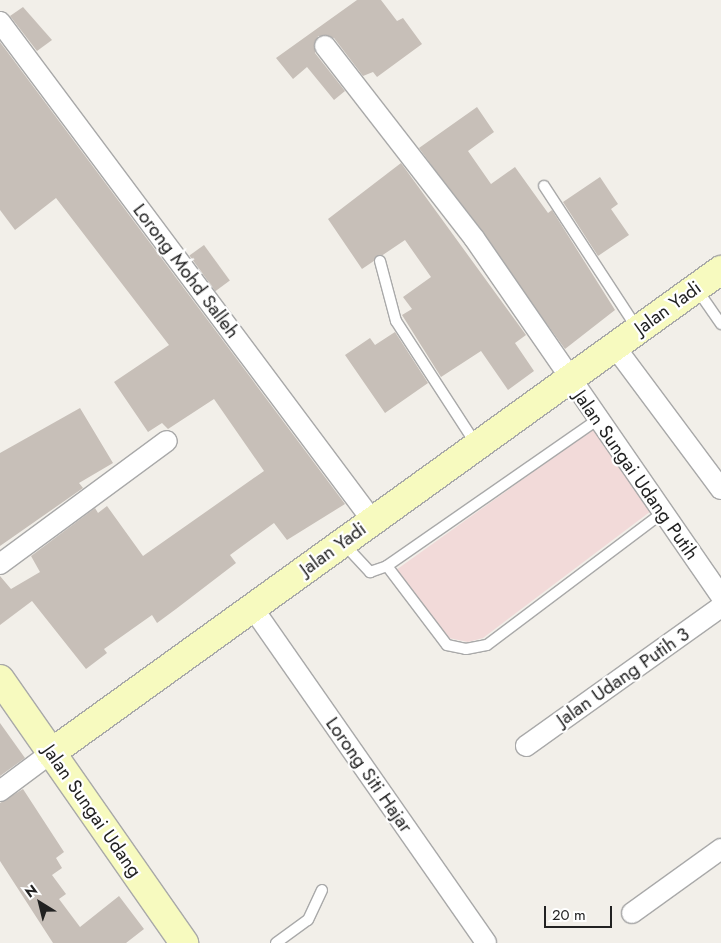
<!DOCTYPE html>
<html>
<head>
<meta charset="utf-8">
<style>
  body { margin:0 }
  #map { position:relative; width:721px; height:943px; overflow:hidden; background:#f2efe9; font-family:Jost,sans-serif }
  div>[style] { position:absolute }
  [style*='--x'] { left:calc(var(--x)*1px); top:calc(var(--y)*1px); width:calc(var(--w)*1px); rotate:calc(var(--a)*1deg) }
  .commercial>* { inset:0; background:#f2dad9 }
  .building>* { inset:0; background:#c7bfb8; transform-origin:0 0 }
  .roads { filter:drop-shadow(1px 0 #a9a9a9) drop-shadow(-1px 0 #a9a9a9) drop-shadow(0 1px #a9a9a9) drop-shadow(0 -1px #a9a9a9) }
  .lane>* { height:10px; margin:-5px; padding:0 5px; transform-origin:5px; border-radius:5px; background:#fff }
  .street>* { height:20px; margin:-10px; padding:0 10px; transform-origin:10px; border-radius:10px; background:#fff }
  .secondary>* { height:28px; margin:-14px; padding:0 14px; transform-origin:14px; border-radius:14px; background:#f7fabf }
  span { translate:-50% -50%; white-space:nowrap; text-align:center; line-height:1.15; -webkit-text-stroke:4.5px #fff; paint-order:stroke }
  .street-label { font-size:19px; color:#222 }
  .north { position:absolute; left:15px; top:878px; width:50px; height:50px; -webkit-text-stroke:4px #fff; paint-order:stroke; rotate:324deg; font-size:14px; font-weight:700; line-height:20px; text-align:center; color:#222 }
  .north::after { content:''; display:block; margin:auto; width:18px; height:22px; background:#222; clip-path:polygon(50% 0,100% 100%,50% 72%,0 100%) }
  .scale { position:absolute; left:544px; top:906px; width:68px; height:22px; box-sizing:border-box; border:2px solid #222; border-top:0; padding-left:6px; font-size:15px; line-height:18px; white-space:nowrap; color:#222; -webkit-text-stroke:4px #fff; paint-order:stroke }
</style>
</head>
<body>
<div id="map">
  <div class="commercial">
    <div style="clip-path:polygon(593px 429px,651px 511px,483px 638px,468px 642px,449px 638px,396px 570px)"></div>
  </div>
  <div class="building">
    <div style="clip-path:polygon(357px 0,381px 0,397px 21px,403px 18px,422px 44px,377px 77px,373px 72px,363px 76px,334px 38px,318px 36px,315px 53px,345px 91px,334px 100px,307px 67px,293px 79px,276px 58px)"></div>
    <div style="clip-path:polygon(23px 7px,52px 40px,37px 51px,10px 16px)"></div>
    <div style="clip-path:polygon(0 42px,345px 504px,287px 540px,274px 523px,230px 555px,236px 563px,176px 609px,157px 623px,152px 615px,104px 649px,107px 653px,86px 669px,32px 601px,0 625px,0 576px,11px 589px,40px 572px,31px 556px,95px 508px,98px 513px,107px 506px,143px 556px,264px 471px,214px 399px,168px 429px,162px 423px,148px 432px,114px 382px,169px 345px,56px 198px,15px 230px,0 210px)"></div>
    <div style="clip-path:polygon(477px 107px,494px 132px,468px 151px,491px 184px,515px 167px,548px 213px,552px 210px,615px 310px,565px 349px,419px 148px)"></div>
    <div style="clip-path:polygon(401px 163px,526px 335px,515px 343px,534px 371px,508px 390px,481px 351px,441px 377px,402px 315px,412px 309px,403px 297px,431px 277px,405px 240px,362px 269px,328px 219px)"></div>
    <div style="clip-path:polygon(600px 177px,618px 204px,611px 209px,629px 235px,598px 256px,563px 202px)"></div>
    <div style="left:204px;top:245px;width:44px;height:18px;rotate:54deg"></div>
    <div style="clip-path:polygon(395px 332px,428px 383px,385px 413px,345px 355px,370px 338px,375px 345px)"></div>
    <div style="clip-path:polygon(80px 408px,113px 463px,79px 483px,83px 488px,0 546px,0 453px)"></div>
    <div style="clip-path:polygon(0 723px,25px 758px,0 776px)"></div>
    <div style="clip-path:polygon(23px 789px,64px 852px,56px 858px,62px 868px,52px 875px,66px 894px,59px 899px,80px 927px,119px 896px,144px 929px,126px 943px,53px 943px,0 861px,0 803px)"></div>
  </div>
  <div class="roads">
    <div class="lane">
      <div style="--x:544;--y:186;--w:170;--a:56.8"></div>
      <div style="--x:380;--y:261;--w:62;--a:75.1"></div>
      <div style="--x:396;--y:321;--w:147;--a:57"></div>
      <div style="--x:696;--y:288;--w:44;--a:55.2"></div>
      <div style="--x:597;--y:420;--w:256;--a:145.2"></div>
      <div style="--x:387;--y:566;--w:99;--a:52.8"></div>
      <div style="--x:447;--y:645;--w:19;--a:12"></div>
      <div style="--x:466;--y:649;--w:21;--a:-11"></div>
      <div style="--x:487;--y:645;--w:219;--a:-37"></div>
      <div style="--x:343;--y:543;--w:40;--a:47"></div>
      <div style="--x:370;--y:572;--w:18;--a:-19"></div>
      <div style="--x:276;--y:943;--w:39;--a:-36"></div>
      <div style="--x:308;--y:920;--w:33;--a:-65"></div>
    </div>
    <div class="street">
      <div style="--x:0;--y:22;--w:622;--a:53.24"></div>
      <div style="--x:325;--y:46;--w:243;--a:52.2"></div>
      <div style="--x:474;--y:238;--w:435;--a:55.4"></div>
      <div style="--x:615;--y:347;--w:177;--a:53.3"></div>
      <div style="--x:0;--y:564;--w:207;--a:-36.4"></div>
      <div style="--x:252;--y:607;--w:409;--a:55.1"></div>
      <div style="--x:526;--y:746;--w:239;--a:-35.5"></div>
      <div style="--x:0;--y:791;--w:64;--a:-36.7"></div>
      <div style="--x:632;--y:913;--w:110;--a:-35.7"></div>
    </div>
    <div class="secondary">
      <div style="--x:0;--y:679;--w:322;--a:55.1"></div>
      <div style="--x:51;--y:753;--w:826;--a:-35.79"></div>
    </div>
  </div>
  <div class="street-label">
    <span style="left:186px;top:271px;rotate:53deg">Lorong Mohd Salleh</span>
    <span style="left:668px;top:308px;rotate:-36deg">Jalan Yadi</span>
    <span style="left:636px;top:475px;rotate:55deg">Jalan Sungai Udang Putih</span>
    <span style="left:333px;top:549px;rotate:-36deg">Jalan Yadi</span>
    <span style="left:623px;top:677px;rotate:-35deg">Jalan Udang Putih 3</span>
    <span style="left:369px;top:775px;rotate:55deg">Lorong Siti Hajar</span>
    <span style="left:92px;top:811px;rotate:55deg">Jalan Sungai Udang</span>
  </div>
  <div class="north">N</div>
  <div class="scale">20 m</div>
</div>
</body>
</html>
